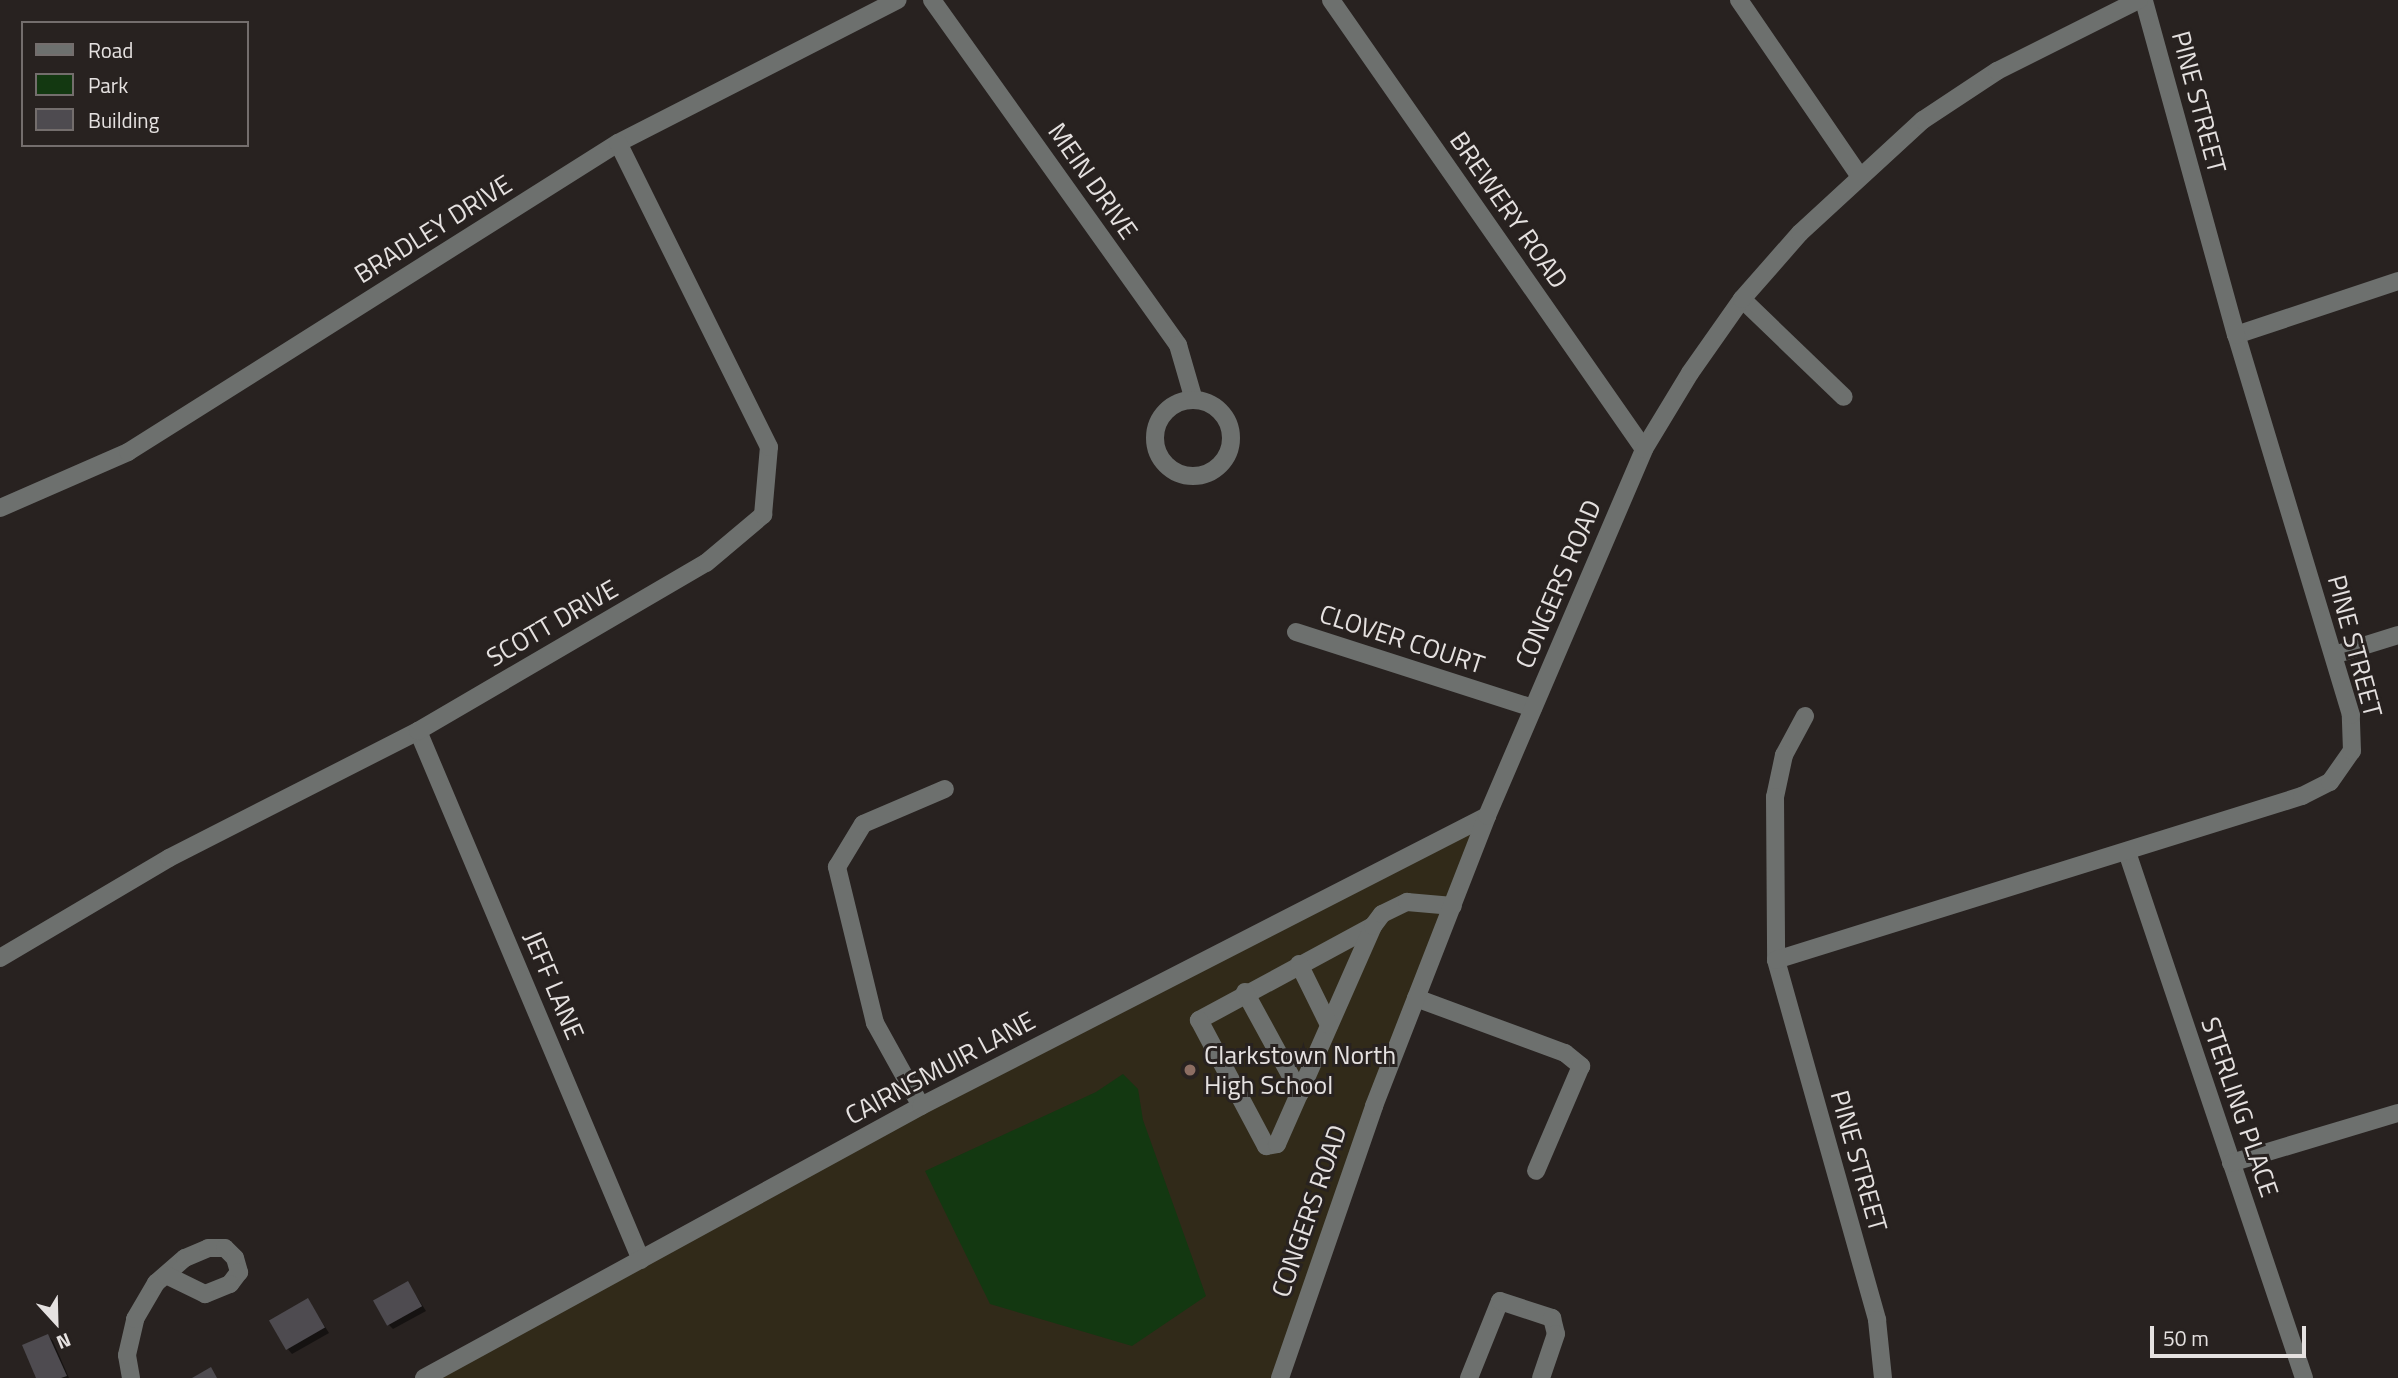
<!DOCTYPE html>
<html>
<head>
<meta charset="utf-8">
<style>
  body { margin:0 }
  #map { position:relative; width:2398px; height:1378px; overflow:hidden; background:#282220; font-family:"Titillium Web",sans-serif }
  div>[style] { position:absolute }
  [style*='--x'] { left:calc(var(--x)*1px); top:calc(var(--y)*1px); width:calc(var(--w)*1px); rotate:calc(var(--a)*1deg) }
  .education>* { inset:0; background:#312a19 }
  .green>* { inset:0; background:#133811 }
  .shadow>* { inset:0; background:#0007 }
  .building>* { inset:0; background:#4e4b50; transform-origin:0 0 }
  .minor>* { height:18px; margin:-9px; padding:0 9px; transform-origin:9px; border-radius:9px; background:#6d706e }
  .minor>.ring { margin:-9px; padding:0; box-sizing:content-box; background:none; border:18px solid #6d706e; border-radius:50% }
  .dots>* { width:19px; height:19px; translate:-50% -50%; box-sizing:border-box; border:4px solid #282220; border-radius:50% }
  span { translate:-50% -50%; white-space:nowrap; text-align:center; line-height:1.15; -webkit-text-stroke:6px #282220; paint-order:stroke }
  .street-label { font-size:26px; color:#e5e1e0 }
  .poi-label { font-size:26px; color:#e5e1e0 }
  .left { translate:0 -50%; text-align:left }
  .legend { position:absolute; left:21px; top:21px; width:228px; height:126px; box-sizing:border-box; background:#282220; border:2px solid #746e6d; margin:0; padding:9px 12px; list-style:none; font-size:21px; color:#e5e1e0 }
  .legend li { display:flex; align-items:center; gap:14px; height:35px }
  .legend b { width:35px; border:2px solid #746e6d }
  .north { position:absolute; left:21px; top:1287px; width:70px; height:70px; -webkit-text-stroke:5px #282220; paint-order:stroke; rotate:158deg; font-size:19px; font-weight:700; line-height:28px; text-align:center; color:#e5e1e0 }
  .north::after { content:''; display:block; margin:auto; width:24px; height:32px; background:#e5e1e0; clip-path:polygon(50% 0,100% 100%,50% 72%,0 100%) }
  .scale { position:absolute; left:2150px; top:1326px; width:156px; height:32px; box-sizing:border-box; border:4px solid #e5e1e0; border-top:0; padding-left:9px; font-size:21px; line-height:24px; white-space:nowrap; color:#e5e1e0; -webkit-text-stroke:5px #282220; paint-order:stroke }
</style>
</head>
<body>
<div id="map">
  <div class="education">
    <div style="clip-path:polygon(1487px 816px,1280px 1378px,424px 1378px)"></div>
  </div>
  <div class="green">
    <div style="clip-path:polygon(1123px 1074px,1138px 1089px,1143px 1120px,1206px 1296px,1132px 1346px,990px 1304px,925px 1171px,1096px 1092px)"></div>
  </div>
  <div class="shadow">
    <div style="clip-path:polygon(408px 1283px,426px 1311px,393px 1329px,388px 1324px)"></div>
    <div style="clip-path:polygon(308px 1300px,329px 1333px,292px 1354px,287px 1348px)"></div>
    <div style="clip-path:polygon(48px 1336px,53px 1341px,69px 1378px,38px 1378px)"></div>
  </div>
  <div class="building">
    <div style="left:408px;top:1281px;width:29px;height:40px;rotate:61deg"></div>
    <div style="left:308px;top:1298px;width:34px;height:45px;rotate:60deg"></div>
    <div style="clip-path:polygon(48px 1334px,67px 1376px,61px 1378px,36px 1378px,22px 1345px)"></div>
    <div style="clip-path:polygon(211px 1367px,217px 1378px,192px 1378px)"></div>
  </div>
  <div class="minor">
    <div style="--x:932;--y:0;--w:424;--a:54.5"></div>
    <div style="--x:1178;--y:345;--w:57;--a:73.8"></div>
    <div style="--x:1331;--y:0;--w:547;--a:55.12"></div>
    <div style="--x:1739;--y:0;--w:212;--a:55.6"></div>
    <div style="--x:1742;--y:299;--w:141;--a:43.9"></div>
    <div style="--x:2236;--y:335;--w:171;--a:-18.4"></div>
    <div class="ring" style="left:1155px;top:400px;width:58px;height:58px"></div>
    <div style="--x:0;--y:508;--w:140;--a:-23.6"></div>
    <div style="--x:128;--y:452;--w:579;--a:-32.24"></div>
    <div style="--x:618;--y:143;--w:314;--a:-27.1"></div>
    <div style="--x:1296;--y:632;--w:249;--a:17.8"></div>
    <div style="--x:2334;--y:655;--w:67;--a:-17.4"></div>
    <div style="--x:1805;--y:716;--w:44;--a:118.3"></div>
    <div style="--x:1784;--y:755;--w:43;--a:102.1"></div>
    <div style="--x:1775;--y:797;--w:163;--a:89.6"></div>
    <div style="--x:1776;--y:960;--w:374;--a:74.3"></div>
    <div style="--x:1877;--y:1320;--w:58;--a:84.1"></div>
    <div style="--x:418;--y:731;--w:574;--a:67.14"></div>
    <div style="--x:2127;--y:852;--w:555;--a:71.4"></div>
    <div style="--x:1373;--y:926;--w:198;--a:151.6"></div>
    <div style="--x:1199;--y:1020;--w:143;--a:62"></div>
    <div style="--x:1266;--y:1146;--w:11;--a:-10"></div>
    <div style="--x:1277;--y:1144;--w:238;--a:-66.2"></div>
    <div style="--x:1373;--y:926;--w:15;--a:-53"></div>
    <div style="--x:1382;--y:914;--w:28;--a:-26"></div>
    <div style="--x:1407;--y:902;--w:46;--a:5"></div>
    <div style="--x:0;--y:958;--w:196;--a:-30.6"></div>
    <div style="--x:169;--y:858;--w:280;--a:-27"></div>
    <div style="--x:418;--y:731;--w:333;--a:-30.3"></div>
    <div style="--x:706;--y:563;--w:75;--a:-40.1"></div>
    <div style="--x:763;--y:515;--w:68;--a:-85"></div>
    <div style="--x:769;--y:447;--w:339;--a:-116.4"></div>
    <div style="--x:1776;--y:960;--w:551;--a:-17.32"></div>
    <div style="--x:2302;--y:796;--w:31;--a:-27"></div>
    <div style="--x:2330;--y:782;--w:38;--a:-55"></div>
    <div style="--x:2352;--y:751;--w:36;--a:-92"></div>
    <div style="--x:2351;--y:715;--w:397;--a:-106.8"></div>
    <div style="--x:2236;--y:335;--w:347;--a:-105.4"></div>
    <div style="--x:1299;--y:964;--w:68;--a:63.8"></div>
    <div style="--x:1245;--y:992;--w:115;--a:61.4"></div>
    <div style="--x:1416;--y:998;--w:159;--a:20.3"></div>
    <div style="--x:1565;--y:1053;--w:21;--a:39"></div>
    <div style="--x:1581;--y:1066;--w:114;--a:113.2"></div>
    <div style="--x:921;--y:1106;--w:95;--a:-119"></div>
    <div style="--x:875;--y:1023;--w:161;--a:-103.7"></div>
    <div style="--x:837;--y:867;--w:50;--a:-58.8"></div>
    <div style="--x:863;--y:824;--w:89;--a:-23.1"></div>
    <div style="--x:2231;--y:1163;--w:174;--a:-16.7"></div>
    <div style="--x:131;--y:1378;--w:23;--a:-100"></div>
    <div style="--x:127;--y:1355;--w:37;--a:-77"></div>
    <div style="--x:135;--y:1319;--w:42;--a:-59.7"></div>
    <div style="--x:156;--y:1283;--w:38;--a:-41"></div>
    <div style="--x:185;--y:1258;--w:25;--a:-23"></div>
    <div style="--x:208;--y:1248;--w:17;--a:0"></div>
    <div style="--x:225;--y:1248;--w:14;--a:45"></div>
    <div style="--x:235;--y:1258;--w:15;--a:74"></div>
    <div style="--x:239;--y:1272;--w:15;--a:127"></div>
    <div style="--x:230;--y:1284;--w:27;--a:158"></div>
    <div style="--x:205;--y:1294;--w:43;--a:-154"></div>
    <div style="--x:424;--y:1378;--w:567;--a:-28.69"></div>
    <div style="--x:921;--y:1106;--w:636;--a:-27.13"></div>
    <div style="--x:1280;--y:1378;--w:288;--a:-70.9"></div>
    <div style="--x:1374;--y:1106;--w:311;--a:-68.7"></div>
    <div style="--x:1487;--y:816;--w:399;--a:-66.8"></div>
    <div style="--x:1644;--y:449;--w:89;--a:-58.8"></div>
    <div style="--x:1690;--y:373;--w:90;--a:-54.9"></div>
    <div style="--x:1742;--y:299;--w:88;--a:-48.7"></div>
    <div style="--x:1800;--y:233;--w:167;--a:-42.6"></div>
    <div style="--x:1923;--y:120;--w:89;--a:-33.5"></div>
    <div style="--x:1997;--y:71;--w:159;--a:-26.6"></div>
    <div style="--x:1469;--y:1378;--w:83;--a:-68.1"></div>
    <div style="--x:1500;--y:1301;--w:55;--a:18.1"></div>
    <div style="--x:1552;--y:1318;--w:16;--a:76"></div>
    <div style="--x:1556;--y:1334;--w:46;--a:108.8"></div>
  </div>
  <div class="dots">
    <div style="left:1190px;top:1070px;background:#8d6e63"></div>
  </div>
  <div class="street-label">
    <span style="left:2199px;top:102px;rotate:75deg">PINE STREET</span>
    <span style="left:1093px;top:181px;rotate:55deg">MEIN DRIVE</span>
    <span style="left:1509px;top:210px;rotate:55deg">BREWERY ROAD</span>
    <span style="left:433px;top:229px;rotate:-32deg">BRADLEY DRIVE</span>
    <span style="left:1558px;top:584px;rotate:-67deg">CONGERS ROAD</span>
    <span style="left:552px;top:623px;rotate:-30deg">SCOTT DRIVE</span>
    <span style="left:1402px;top:639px;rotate:18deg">CLOVER COURT</span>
    <span style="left:2355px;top:646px;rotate:75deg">PINE STREET</span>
    <span style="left:554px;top:985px;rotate:67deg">JEFF LANE</span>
    <span style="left:940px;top:1068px;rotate:-28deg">CAIRNSMUIR LANE</span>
    <span style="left:2240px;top:1107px;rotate:71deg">STERLING PLACE</span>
    <span style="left:1859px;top:1161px;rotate:74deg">PINE STREET</span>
    <span style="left:1309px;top:1211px;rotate:-71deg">CONGERS ROAD</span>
  </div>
  <div class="poi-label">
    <span class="left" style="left:1204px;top:1070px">Clarkstown North<br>High School</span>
  </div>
  <ul class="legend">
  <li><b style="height:9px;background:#6d706e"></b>Road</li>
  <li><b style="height:19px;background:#133811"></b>Park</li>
  <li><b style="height:19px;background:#4e4b50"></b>Building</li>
  </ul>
  <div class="north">N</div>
  <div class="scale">50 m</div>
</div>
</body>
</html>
